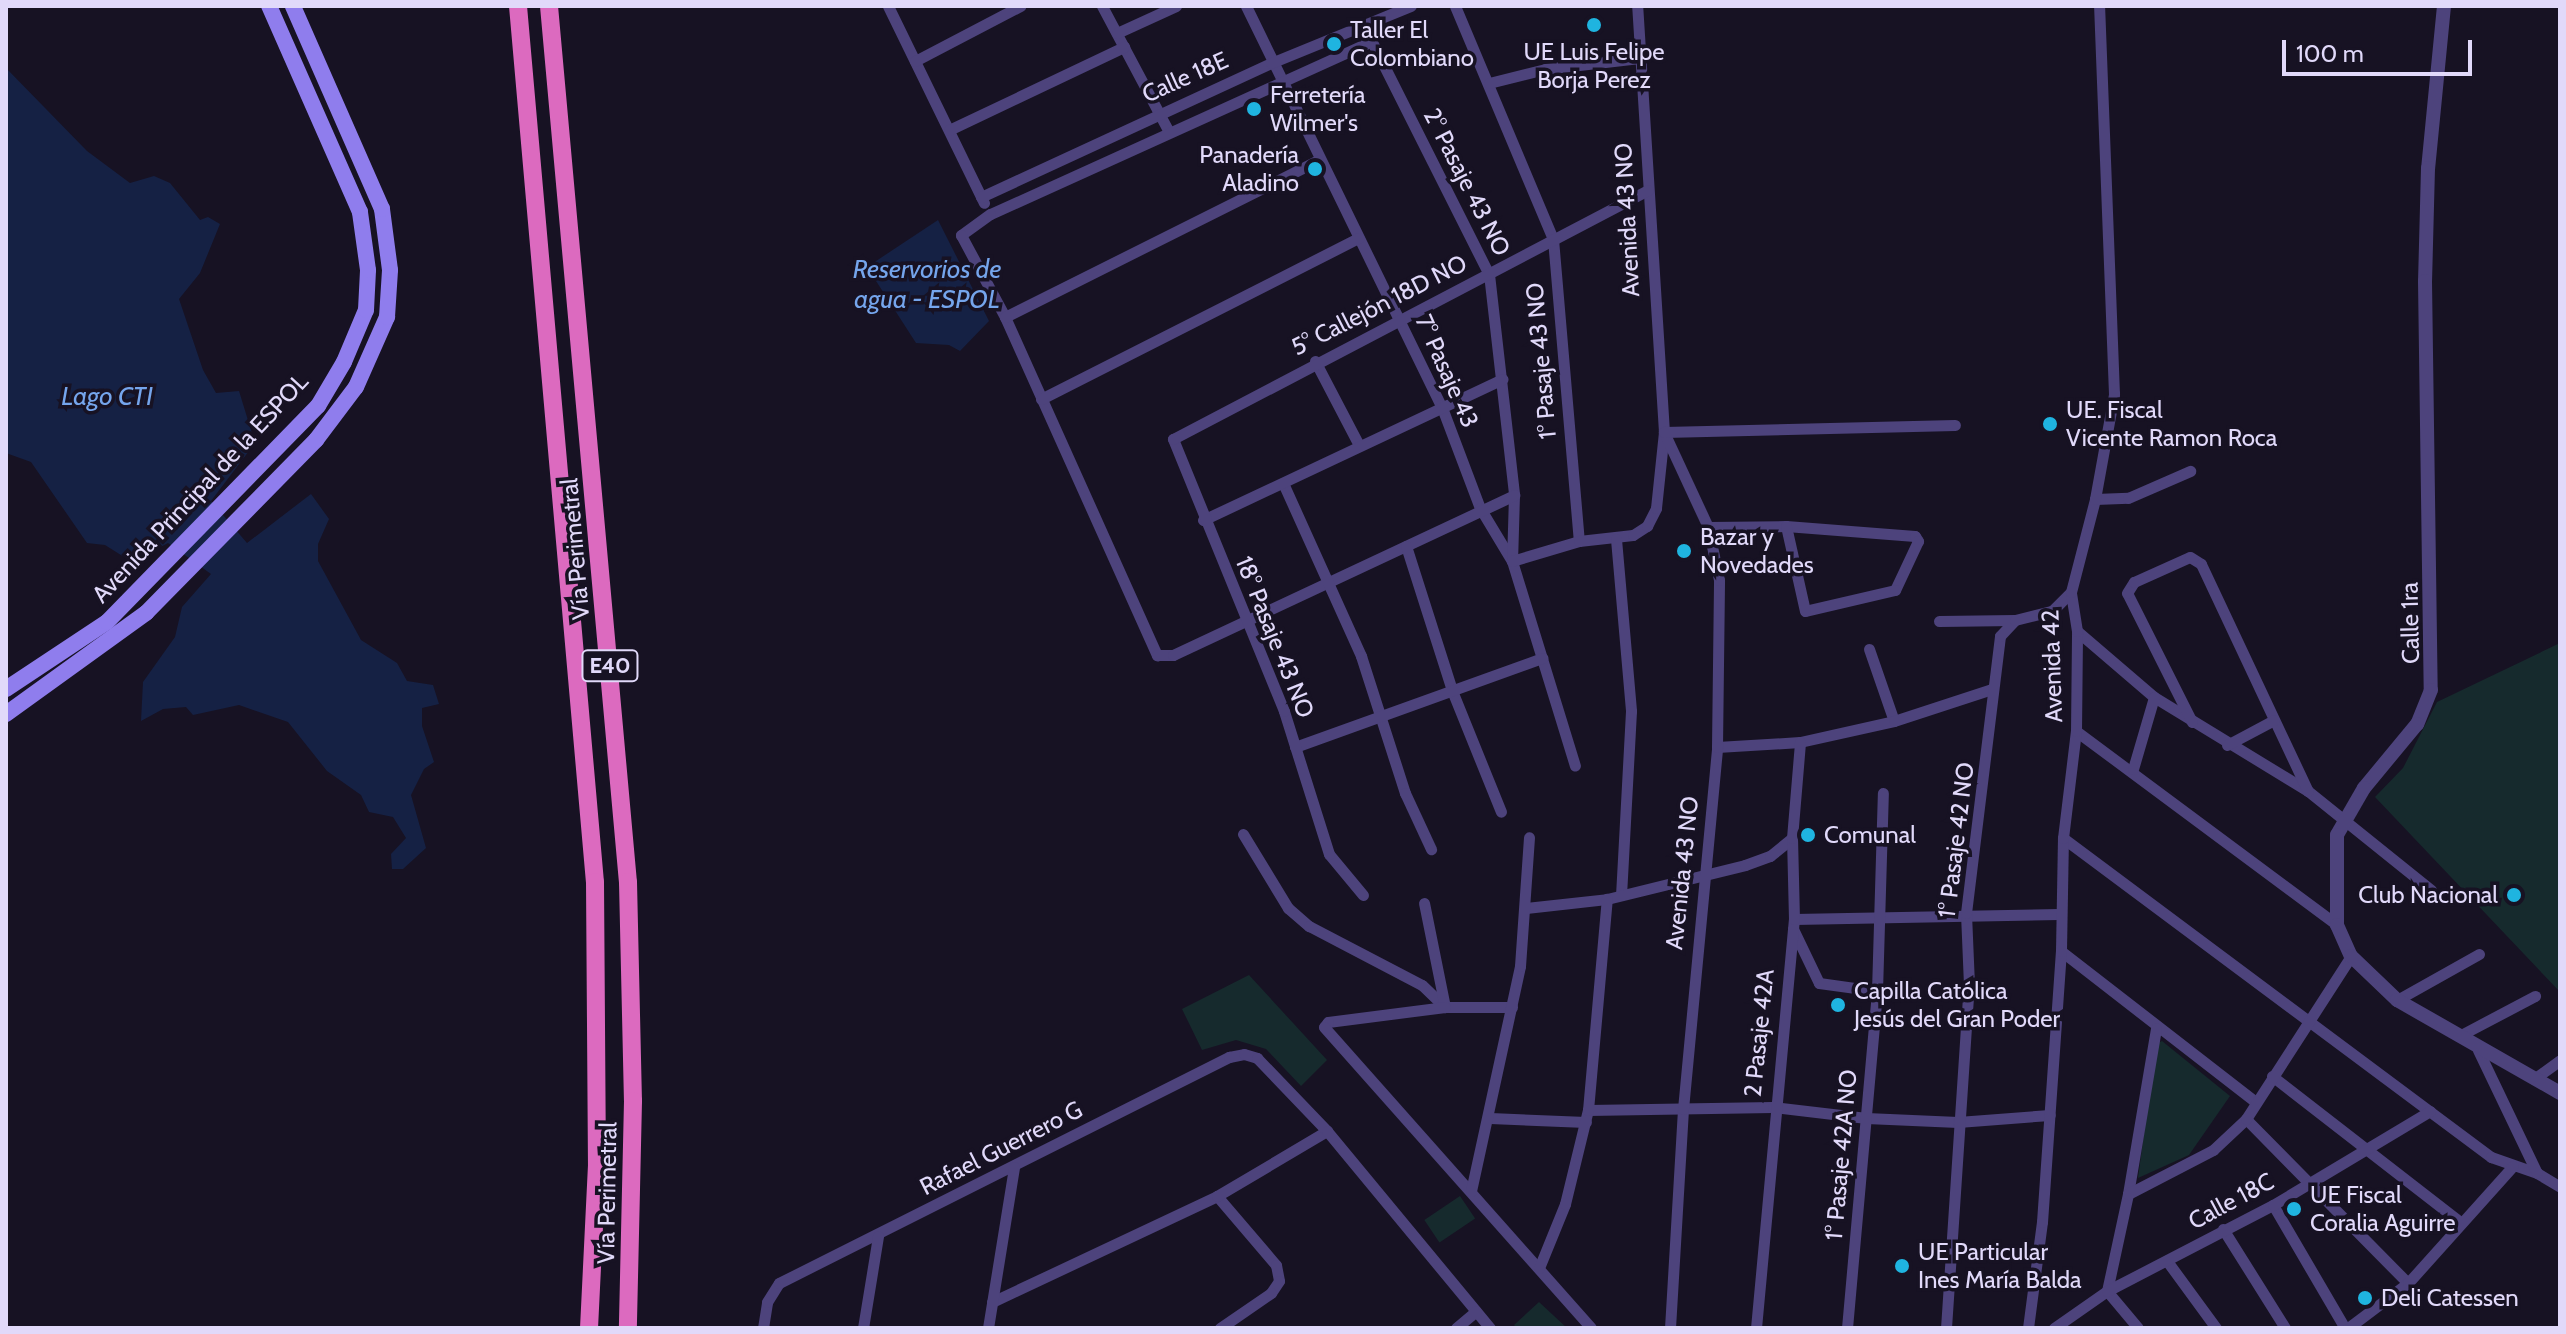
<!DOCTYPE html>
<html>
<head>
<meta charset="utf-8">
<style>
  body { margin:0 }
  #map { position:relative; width:2566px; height:1334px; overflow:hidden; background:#171223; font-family:Cabin,sans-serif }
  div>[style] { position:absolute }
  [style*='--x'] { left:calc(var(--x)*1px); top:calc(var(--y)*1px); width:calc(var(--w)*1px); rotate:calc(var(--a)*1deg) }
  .green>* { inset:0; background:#162a2d; transform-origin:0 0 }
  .water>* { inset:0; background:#152144 }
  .minor>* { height:11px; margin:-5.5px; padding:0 5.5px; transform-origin:5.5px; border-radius:5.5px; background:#4d437c }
  .tertiary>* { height:14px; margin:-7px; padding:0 7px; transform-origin:7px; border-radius:7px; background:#4d437c }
  .secondary>* { height:16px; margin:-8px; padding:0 8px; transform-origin:8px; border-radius:8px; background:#8f7ded }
  .trunk>* { height:18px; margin:-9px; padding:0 9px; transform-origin:9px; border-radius:9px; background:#dc6abf }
  .dots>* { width:22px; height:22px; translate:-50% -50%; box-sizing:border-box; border:4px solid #171223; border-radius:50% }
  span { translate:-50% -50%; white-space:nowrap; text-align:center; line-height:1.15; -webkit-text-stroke:7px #171223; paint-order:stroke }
  .shield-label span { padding:2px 6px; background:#171223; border:2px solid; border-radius:6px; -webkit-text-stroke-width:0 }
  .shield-label { font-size:22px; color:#e1d9fa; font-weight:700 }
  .poi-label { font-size:24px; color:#e1d9fa }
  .left { translate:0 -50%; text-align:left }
  .right { translate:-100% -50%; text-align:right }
  .street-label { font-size:24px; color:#e1d9fa }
  .water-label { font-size:26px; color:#75a5ec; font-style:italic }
  .frame { position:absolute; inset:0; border:8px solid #e1d9fa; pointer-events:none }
  .scale { position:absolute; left:2282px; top:40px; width:190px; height:36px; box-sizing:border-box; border:4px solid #e1d9fa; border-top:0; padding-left:10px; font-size:24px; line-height:28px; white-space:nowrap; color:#e1d9fa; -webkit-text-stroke:6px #171223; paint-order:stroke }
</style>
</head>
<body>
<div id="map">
  <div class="green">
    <div style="clip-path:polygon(2560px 643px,2560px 992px,2375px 797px,2403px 768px,2437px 702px)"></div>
    <div style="clip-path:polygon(1249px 975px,1327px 1060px,1301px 1086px,1266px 1049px,1236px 1040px,1202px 1050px,1182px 1009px)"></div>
    <div style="clip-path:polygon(2162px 1041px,2230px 1096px,2189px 1155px,2138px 1178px,2156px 1044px)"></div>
    <div style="left:1460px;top:1196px;width:27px;height:43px;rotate:56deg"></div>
    <div style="clip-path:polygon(1539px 1302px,1567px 1328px,1517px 1328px,1514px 1325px)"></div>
  </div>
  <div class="water">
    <div style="clip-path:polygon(6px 68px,87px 151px,130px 183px,154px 176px,170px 183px,200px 220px,208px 217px,220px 224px,200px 273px,179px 299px,203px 370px,216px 393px,239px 391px,255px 443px,211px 501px,247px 543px,311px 494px,329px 519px,318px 544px,318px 561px,361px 640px,397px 663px,407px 681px,433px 685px,439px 704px,422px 708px,422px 726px,434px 762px,424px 769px,411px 795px,426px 848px,403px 869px,392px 869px,391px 854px,406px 838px,393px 817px,369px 812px,361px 795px,327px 771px,288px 722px,239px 705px,193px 715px,186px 707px,163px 709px,141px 721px,143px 682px,175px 637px,182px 607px,211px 574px,168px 543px,132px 562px,105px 545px,87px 543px,31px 462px,6px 453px)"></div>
    <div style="clip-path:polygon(938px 220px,989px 321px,960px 351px,949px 345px,916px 343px,867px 267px)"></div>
  </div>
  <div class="minor">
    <div style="--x:888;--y:6;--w:219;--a:64"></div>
    <div style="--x:1102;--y:6;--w:143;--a:62"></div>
    <div style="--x:1246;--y:6;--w:444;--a:64"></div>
    <div style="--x:1441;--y:405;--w:110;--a:69.3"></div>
    <div style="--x:1480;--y:508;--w:62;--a:58.9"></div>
    <div style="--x:1512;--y:561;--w:214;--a:72.9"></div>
    <div style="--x:1455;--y:6;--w:253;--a:67.2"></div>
    <div style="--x:1553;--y:239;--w:303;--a:85.1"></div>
    <div style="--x:1363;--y:24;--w:280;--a:63.3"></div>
    <div style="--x:1489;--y:274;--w:222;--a:83.5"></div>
    <div style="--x:1514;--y:495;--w:66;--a:91.7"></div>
    <div style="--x:1512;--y:561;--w:70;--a:-16.6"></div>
    <div style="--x:1579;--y:541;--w:54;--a:-6.3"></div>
    <div style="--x:1633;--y:535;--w:17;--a:-33"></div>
    <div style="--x:1647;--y:526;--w:20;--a:-63"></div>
    <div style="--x:1656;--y:508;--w:76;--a:-84"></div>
    <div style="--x:1664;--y:432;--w:427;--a:-93.6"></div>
    <div style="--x:1117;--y:33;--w:65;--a:-24.6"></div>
    <div style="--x:1372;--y:41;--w:419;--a:155.6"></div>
    <div style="--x:990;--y:214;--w:36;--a:144"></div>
    <div style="--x:961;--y:235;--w:93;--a:61.8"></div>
    <div style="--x:1005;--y:317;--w:371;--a:65.8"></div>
    <div style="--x:1157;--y:655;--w:16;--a:0"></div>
    <div style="--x:1173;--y:655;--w:377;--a:-25.1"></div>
    <div style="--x:915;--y:61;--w:119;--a:-27.6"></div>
    <div style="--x:1489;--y:83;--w:58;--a:-14"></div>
    <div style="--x:1545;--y:69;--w:95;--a:-6.7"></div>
    <div style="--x:949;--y:130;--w:194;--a:-25.4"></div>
    <div style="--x:981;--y:197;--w:319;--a:-24.8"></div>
    <div style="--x:1271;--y:63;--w:151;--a:-22.2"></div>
    <div style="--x:1005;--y:317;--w:350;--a:-26.6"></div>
    <div style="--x:1315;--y:361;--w:95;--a:62.4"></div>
    <div style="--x:1041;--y:399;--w:356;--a:-26.9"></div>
    <div style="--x:1283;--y:483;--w:190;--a:65.7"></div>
    <div style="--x:1361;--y:656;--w:144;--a:72.2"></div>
    <div style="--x:1405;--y:793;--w:62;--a:65.1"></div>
    <div style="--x:2095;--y:499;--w:33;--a:-2"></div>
    <div style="--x:2128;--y:498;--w:68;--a:-23.5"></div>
    <div style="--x:1203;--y:520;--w:331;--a:-25.2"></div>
    <div style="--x:1708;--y:527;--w:78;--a:-0.7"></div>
    <div style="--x:1786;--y:526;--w:129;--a:4.4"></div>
    <div style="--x:1915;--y:536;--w:6;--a:59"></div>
    <div style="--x:1918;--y:541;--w:54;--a:115.1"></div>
    <div style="--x:1895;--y:590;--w:92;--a:166.9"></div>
    <div style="--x:1805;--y:611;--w:87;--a:-102.6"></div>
    <div style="--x:1616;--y:539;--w:173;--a:85"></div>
    <div style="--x:1631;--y:711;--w:184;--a:93.1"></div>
    <div style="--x:1406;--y:546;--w:154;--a:72.3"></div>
    <div style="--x:1453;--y:693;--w:128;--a:68"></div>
    <div style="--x:1939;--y:621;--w:76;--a:-0.8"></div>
    <div style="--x:2077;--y:631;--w:101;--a:40.6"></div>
    <div style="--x:2154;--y:697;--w:180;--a:31.4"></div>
    <div style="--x:2308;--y:791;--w:158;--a:38.8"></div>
    <div style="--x:1869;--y:649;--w:76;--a:70.9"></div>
    <div style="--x:2192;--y:722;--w:144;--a:-116.7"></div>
    <div style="--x:2127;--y:593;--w:13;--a:-58"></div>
    <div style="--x:2134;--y:582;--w:61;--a:-24.1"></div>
    <div style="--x:2190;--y:557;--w:13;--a:32"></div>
    <div style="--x:2201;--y:564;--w:251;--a:64.8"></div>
    <div style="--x:2076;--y:731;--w:325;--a:36.6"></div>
    <div style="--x:2227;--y:745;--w:53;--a:-28"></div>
    <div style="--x:1295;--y:747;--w:263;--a:-19.8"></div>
    <div style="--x:1717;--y:747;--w:83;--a:-3.4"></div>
    <div style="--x:1800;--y:742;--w:96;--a:-12.6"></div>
    <div style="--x:1894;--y:721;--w:103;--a:-18.1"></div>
    <div style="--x:2133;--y:769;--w:75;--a:-73.7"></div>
    <div style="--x:1243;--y:834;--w:87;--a:58.7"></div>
    <div style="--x:1288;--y:908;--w:28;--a:41"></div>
    <div style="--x:1309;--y:926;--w:127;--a:27.6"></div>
    <div style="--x:1422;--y:985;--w:32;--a:44"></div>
    <div style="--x:1445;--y:1007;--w:106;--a:-101.4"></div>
    <div style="--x:2063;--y:838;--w:534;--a:36.7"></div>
    <div style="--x:2491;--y:1157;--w:49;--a:19.2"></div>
    <div style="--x:2537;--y:1173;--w:27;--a:31"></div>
    <div style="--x:1363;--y:895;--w:53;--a:-129.7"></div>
    <div style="--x:1329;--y:854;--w:150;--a:-107.5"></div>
    <div style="--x:1284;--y:711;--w:294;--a:-112.2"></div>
    <div style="--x:1173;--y:439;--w:536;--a:-27.66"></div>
    <div style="--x:1526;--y:908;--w:81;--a:-6.3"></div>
    <div style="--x:1607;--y:899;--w:142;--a:-13.8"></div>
    <div style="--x:1745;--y:865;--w:27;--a:-20"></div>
    <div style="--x:1770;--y:856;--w:28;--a:-39"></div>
    <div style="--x:1794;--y:919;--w:265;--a:-1.1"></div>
    <div style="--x:1793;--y:929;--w:60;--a:64.3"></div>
    <div style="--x:1819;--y:983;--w:59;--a:7.9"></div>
    <div style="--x:2061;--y:951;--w:247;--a:37.8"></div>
    <div style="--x:2397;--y:1000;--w:94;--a:-29.3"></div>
    <div style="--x:1512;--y:1007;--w:67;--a:180"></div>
    <div style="--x:1445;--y:1007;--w:118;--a:172.7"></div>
    <div style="--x:1328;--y:1022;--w:6;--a:129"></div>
    <div style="--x:1324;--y:1027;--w:402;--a:48.4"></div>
    <div style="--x:2459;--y:1036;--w:86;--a:-27.8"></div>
    <div style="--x:2478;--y:1050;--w:136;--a:64.4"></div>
    <div style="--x:2272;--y:1076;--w:238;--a:37.8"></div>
    <div style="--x:2534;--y:1079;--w:32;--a:-36"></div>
    <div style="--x:1588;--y:1110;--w:185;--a:-0.9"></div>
    <div style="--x:1773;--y:1107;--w:94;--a:6.7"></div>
    <div style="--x:1866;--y:1118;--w:92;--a:2.5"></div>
    <div style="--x:1958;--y:1122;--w:92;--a:-4.4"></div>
    <div style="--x:1490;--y:1118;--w:96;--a:2.4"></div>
    <div style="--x:2246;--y:1119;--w:231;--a:45.4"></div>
    <div style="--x:1471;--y:1191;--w:230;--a:-77.7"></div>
    <div style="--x:1520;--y:966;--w:129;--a:-86"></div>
    <div style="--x:2128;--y:1194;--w:168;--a:-80.4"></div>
    <div style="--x:1217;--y:1196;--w:91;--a:49.5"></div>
    <div style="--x:1276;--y:1265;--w:16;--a:79"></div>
    <div style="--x:1279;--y:1281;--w:14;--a:124"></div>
    <div style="--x:1271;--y:1293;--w:62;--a:145.5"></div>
    <div style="--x:2273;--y:1205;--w:143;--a:59.7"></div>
    <div style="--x:2223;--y:1229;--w:117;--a:57.9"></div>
    <div style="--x:2167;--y:1261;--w:83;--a:53.8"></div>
    <div style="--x:1539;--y:1268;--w:69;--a:-67.9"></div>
    <div style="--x:1565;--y:1204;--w:97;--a:-76.3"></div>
    <div style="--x:1588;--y:1110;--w:212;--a:-84.9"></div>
    <div style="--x:2107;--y:1291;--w:99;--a:-77.8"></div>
    <div style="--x:2128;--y:1194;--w:96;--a:-27.4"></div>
    <div style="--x:2213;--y:1150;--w:45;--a:-43.2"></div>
    <div style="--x:2246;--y:1119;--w:194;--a:-57.2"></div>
    <div style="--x:2107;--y:1291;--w:48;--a:50"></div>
    <div style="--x:992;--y:1302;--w:249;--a:-25.2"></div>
    <div style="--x:1217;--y:1196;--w:128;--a:-30.6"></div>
    <div style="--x:763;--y:1328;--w:26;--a:-81"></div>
    <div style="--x:767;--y:1302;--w:22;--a:-58"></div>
    <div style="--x:779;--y:1283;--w:504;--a:-26.67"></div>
    <div style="--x:1229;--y:1057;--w:15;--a:-11"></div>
    <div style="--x:1244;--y:1054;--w:14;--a:17"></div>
    <div style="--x:1257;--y:1058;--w:101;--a:46.2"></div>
    <div style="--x:1327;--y:1131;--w:256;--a:50.4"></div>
    <div style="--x:863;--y:1328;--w:93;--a:-80.7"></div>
    <div style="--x:988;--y:1328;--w:163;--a:-80.8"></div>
    <div style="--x:1456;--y:1328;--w:26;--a:-40"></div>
    <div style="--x:1670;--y:1328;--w:219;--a:-86.6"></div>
    <div style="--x:1683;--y:1109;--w:364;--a:-84.6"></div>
    <div style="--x:1717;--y:747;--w:167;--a:-89.3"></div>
    <div style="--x:1719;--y:580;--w:54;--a:-101.7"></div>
    <div style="--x:1708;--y:527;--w:105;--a:-114.9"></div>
    <div style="--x:1664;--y:432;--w:291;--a:-1.4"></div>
    <div style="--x:1756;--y:1328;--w:411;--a:-84.7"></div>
    <div style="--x:1794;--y:919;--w:81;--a:-91.4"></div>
    <div style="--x:1792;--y:838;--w:96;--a:-85.2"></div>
    <div style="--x:1847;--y:1328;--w:338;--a:-84.9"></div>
    <div style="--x:1877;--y:991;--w:198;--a:-88.3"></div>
    <div style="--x:1946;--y:1328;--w:344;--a:-86.2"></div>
    <div style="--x:1969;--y:985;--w:72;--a:-92.4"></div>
    <div style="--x:1966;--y:913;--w:279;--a:-83"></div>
    <div style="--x:2000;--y:636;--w:22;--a:-47"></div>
    <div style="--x:2015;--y:620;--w:38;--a:-14"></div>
    <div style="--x:2052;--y:611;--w:27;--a:-45"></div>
    <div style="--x:2028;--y:1328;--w:107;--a:-82.5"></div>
    <div style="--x:2042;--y:1222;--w:272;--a:-86"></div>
    <div style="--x:2061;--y:951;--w:113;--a:-89"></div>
    <div style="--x:2063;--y:838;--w:108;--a:-83.1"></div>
    <div style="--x:2076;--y:731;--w:100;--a:-89.4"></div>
    <div style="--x:2077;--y:631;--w:39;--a:-99"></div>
    <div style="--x:2071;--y:592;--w:96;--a:-75.5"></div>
    <div style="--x:2095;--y:499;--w:107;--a:-79.7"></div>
    <div style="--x:2114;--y:394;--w:388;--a:-92.2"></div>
    <div style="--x:2054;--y:1328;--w:65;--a:-34.9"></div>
    <div style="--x:2107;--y:1291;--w:187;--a:-27.4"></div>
    <div style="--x:2273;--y:1205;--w:183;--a:-30.9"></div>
    <div style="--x:2348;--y:1328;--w:75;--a:-36.9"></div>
    <div style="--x:2408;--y:1283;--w:157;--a:-48.1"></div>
  </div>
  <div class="tertiary">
    <div style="--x:2444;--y:6;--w:163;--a:95.6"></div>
    <div style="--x:2428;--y:168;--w:113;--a:91.5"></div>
    <div style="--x:2425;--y:281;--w:409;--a:89.2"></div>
    <div style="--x:2431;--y:690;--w:37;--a:112"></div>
    <div style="--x:2417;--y:724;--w:83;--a:129.6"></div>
    <div style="--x:2364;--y:788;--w:54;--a:119.9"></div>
    <div style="--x:2337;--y:835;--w:90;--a:90"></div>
    <div style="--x:2337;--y:925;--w:34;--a:66"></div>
    <div style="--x:2351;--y:956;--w:64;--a:43.7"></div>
    <div style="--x:2397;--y:1000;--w:188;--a:29.7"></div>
  </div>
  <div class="secondary">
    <div style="--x:6;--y:689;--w:121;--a:-33.6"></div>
    <div style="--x:107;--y:622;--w:302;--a:-45.7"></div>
    <div style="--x:318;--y:406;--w:51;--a:-59.4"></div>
    <div style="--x:344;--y:362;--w:56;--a:-67.1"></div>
    <div style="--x:366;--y:310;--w:40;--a:-87.1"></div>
    <div style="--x:368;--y:270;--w:59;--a:-97.9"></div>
    <div style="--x:360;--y:212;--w:225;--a:-113.8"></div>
    <div style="--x:6;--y:714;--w:173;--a:-35.8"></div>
    <div style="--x:146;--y:613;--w:243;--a:-45.5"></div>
    <div style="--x:316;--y:440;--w:66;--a:-53"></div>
    <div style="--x:356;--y:387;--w:77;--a:-66.1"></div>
    <div style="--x:387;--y:317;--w:47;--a:-86.3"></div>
    <div style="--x:390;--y:270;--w:62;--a:-97.5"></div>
    <div style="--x:382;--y:209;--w:222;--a:-113.7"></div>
  </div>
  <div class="trunk">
    <div style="--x:518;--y:6;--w:879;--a:84.98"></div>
    <div style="--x:595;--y:882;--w:283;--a:89.6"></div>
    <div style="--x:597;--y:1165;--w:163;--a:92.8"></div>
    <div style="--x:549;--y:6;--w:880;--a:84.85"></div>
    <div style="--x:628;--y:882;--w:219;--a:88.7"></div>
    <div style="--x:633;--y:1101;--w:227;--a:91.3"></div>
  </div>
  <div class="dots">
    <div style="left:1594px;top:25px;background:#1fb4e0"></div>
    <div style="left:1334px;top:44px;background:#1fb4e0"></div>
    <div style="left:1254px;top:109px;background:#1fb4e0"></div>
    <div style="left:1315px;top:169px;background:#1fb4e0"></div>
    <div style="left:2050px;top:424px;background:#1fb4e0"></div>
    <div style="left:1684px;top:551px;background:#1fb4e0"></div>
    <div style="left:1808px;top:835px;background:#1fb4e0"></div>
    <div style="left:2514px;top:895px;background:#1fb4e0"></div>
    <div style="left:1838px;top:1005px;background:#1fb4e0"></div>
    <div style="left:2294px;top:1209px;background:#1fb4e0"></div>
    <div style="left:1902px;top:1266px;background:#1fb4e0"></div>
    <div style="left:2365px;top:1298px;background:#1fb4e0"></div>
  </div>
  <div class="shield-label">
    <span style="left:610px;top:666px">E40</span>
  </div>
  <div class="poi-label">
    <span class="left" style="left:1350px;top:44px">Taller El<br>Colombiano</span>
    <span style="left:1594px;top:66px">UE Luis Felipe<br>Borja Perez</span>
    <span class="left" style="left:1270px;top:109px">Ferretería<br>Wilmer's</span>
    <span class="right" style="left:1299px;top:169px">Panadería<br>Aladino</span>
    <span class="left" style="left:2066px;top:424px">UE. Fiscal<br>Vicente Ramon Roca</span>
    <span class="left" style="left:1700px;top:551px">Bazar y<br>Novedades</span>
    <span class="left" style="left:1824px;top:835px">Comunal</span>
    <span class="right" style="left:2498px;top:895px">Club Nacional</span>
    <span class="left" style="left:1854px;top:1005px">Capilla Católica<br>Jesús del Gran Poder</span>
    <span class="left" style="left:2310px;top:1209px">UE Fiscal<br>Coralia Aguirre</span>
    <span class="left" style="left:1918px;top:1266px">UE Particular<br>Ines María Balda</span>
    <span class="left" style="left:2381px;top:1298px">Deli Catessen</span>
  </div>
  <div class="street-label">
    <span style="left:1185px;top:77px;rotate:-24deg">Calle 18E</span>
    <span style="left:1467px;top:182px;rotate:63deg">2° Pasaje 43 NO</span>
    <span style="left:1627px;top:220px;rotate:-93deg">Avenida 43 NO</span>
    <span style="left:1379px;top:305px;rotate:-27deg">5° Callejón 18D NO</span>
    <span style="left:1541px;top:361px;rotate:-95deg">1° Pasaje 43 NO</span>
    <span style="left:1447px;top:371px;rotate:66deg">7° Pasaje 43</span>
    <span style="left:200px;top:488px;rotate:-47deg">Avenida Principal de la ESPOL</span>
    <span style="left:575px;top:549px;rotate:-95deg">Vía Perimetral</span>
    <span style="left:2410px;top:623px;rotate:-91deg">Calle 1ra</span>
    <span style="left:1275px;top:637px;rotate:68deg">18° Pasaje 43 NO</span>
    <span style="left:2052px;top:666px;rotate:-92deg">Avenida 42</span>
    <span style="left:1956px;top:840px;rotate:-83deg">1° Pasaje 42 NO</span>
    <span style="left:1682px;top:873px;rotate:-84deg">Avenida 43 NO</span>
    <span style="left:1759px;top:1033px;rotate:-84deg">2 Pasaje 42A</span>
    <span style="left:1001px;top:1148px;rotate:-27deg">Rafael Guerrero G</span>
    <span style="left:1841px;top:1155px;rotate:-85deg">1° Pasaje 42A NO</span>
    <span style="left:607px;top:1193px;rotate:-89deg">Vía Perimetral</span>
    <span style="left:2231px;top:1201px;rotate:-28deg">Calle 18C</span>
  </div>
  <div class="water-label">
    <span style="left:927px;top:285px">Reservorios de<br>agua - ESPOL</span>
    <span style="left:107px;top:397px">Lago CTI</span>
  </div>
  <div class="frame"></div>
  <div class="scale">100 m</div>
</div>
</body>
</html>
